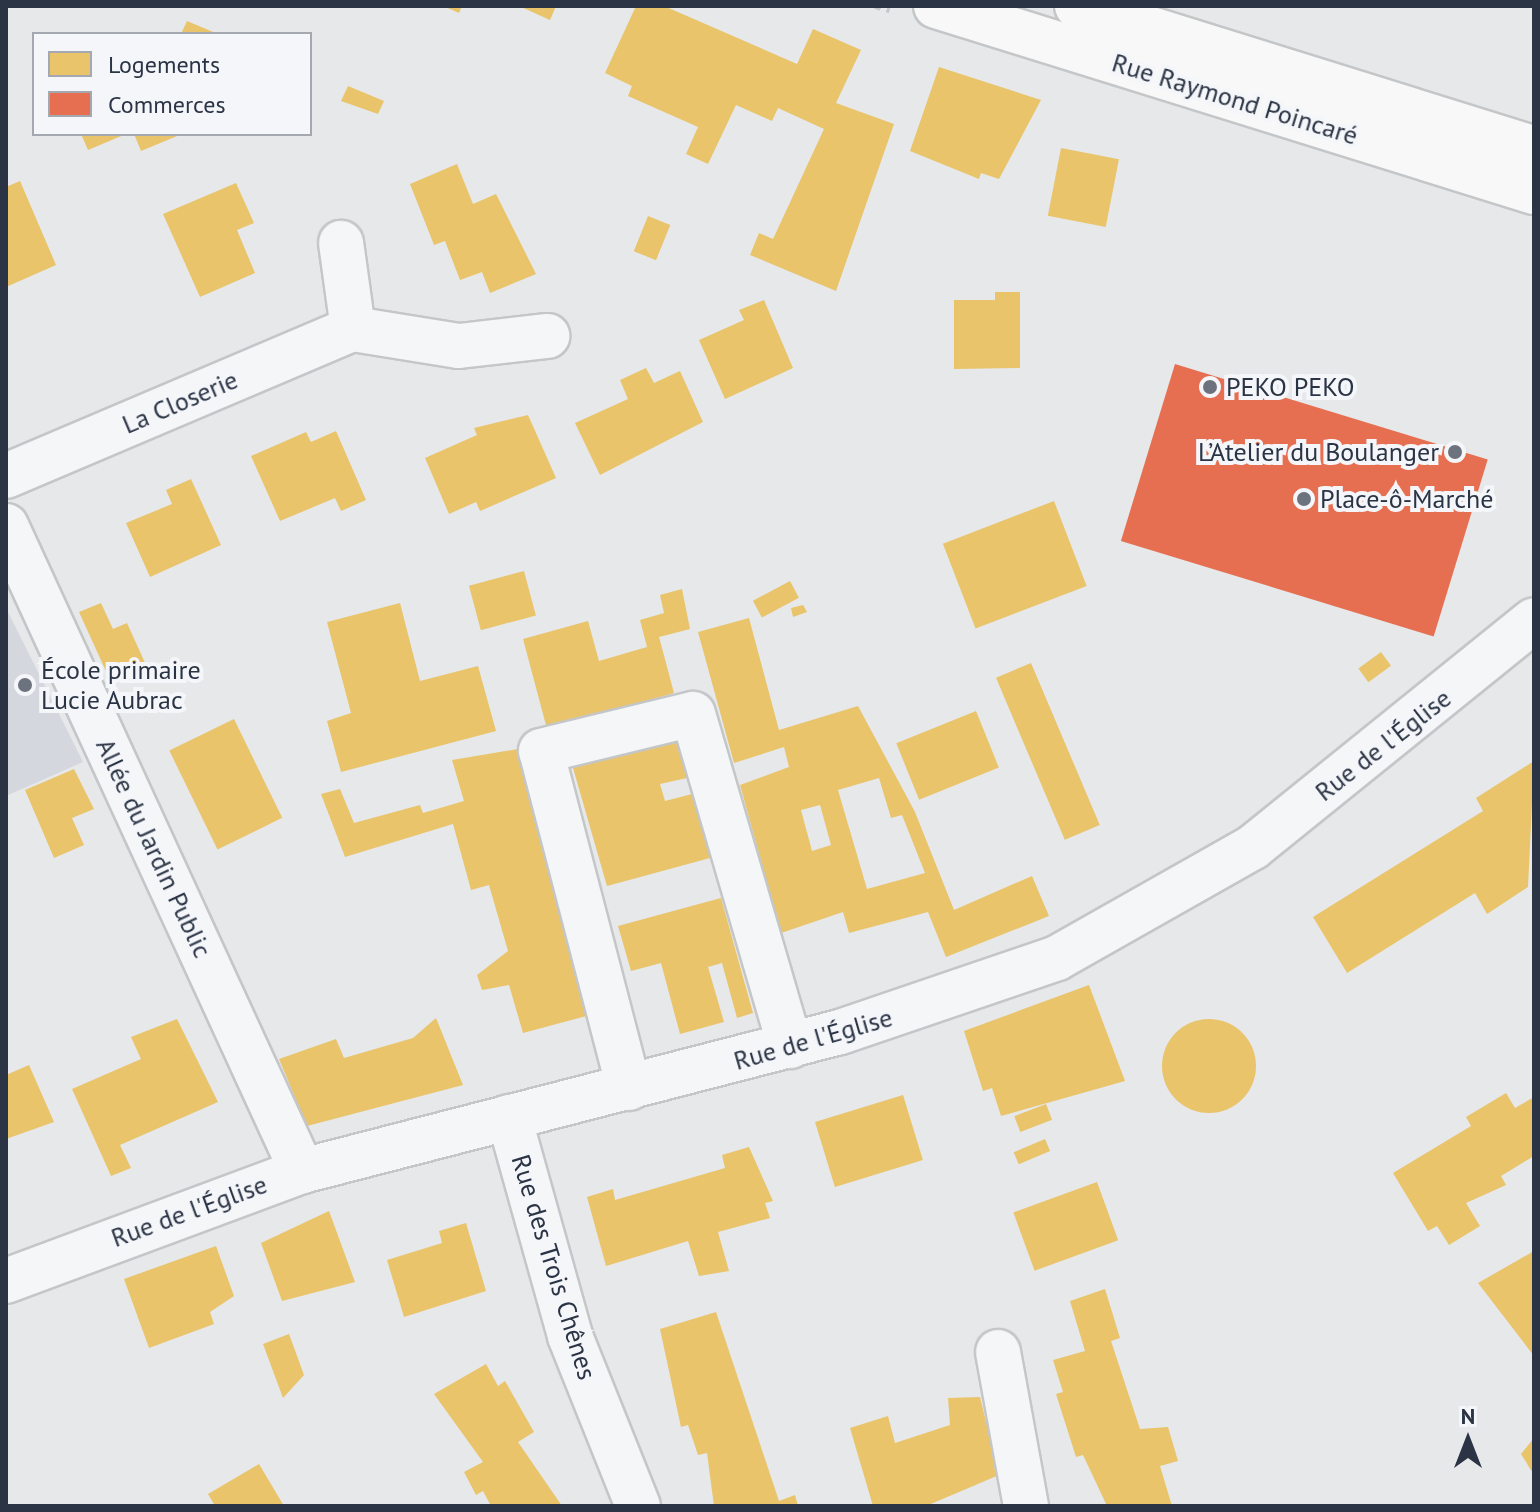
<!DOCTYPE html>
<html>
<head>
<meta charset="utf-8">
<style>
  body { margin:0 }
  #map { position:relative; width:1540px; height:1512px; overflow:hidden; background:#e6e8ea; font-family:"PT Sans",sans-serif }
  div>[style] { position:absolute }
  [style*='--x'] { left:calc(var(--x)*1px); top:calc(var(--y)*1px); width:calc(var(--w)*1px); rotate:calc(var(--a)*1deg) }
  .built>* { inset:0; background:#d4d7dd }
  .homes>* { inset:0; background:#e9c46a; transform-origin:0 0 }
  .round { border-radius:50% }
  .shops>* { inset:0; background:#e76f51; transform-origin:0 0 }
  .path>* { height:5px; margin-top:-2.5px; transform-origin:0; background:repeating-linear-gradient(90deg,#c5c6ca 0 6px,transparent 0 12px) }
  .roads { filter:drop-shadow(2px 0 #c4c6c8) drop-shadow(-2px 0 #c4c6c8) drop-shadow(0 2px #c4c6c8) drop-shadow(0 -2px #c4c6c8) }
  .minor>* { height:44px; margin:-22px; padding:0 22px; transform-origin:22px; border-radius:22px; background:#f5f6f7 }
  .major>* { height:44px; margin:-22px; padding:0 22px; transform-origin:22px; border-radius:22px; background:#f8f8f8 }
  .dots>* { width:22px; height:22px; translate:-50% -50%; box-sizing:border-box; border:4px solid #f4f6f9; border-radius:50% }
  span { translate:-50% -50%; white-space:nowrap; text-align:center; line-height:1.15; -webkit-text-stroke:8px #f4f6f9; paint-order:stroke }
  .street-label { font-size:26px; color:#2b3445 }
  .poi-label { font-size:26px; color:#2b3445 }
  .left { translate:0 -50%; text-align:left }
  .right { translate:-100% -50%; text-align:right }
  .frame { position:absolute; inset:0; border:8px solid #2b3445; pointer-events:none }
  .legend { position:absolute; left:32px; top:32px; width:280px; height:104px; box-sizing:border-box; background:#f4f6f9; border:2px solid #a4a8b1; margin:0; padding:10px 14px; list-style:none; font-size:24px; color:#2b3445 }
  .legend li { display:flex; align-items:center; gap:16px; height:40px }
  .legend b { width:40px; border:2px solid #a4a8b1 }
  .north { position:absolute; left:1428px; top:1400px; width:80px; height:80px; -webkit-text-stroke:6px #f4f6f9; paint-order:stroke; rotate:0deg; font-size:22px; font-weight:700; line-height:32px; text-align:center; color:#2b3445 }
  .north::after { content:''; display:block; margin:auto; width:28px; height:36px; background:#2b3445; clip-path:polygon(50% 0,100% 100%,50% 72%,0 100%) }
</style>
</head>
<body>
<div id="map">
  <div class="built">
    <div style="clip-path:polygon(6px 608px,83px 762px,6px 796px)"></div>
  </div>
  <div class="homes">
    <div style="clip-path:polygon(443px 6px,462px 6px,459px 13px)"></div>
    <div style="clip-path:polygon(519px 6px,556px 6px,550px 20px)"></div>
    <div style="clip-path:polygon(636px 6px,664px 6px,797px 64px,813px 29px,861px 50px,836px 103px,894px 124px,836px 291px,750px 255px,759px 233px,773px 239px,824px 129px,778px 108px,772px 121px,736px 105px,708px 164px,686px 154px,698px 127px,628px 96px,632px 86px,605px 73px)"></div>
    <div style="clip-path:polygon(187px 21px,218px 34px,181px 34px)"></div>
    <div style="clip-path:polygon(939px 67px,1041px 100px,999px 179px,981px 173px,979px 179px,910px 151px)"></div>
    <div style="clip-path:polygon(348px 86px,384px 101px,378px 114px,341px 101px)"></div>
    <div style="clip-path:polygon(81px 134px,126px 134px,88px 150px)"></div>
    <div style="clip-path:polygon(134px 134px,182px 134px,141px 151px)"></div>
    <div style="left:1061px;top:148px;width:59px;height:69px;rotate:11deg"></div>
    <div style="clip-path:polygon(457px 164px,473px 204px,496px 194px,536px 274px,490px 293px,482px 272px,460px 280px,445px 241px,434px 245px,410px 184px)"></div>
    <div style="clip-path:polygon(20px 181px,56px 265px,6px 287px,6px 187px)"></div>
    <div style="clip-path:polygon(236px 183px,254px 223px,237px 230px,255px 273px,200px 297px,163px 214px)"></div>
    <div style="left:648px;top:216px;width:24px;height:38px;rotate:22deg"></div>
    <div style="clip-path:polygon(995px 292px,1020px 292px,1020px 368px,954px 369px,954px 300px,995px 300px)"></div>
    <div style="clip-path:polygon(764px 300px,793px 368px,725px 399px,699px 340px,744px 320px,739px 310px)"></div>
    <div style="clip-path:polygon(646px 368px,654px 383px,680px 371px,703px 422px,600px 475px,575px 423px,628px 399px,620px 380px)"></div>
    <div style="clip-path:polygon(528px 415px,556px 478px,480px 511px,476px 502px,449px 514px,425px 458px,477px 435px,474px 428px)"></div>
    <div style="clip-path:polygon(336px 431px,366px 500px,341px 511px,335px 498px,280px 521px,251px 456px,306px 432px,311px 442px)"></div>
    <div style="clip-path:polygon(191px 479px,221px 545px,150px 577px,126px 523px,172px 504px,166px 490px)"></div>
    <div style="left:1054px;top:501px;width:91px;height:119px;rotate:69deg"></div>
    <div style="left:524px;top:571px;width:46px;height:57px;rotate:75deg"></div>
    <div style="left:790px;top:581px;width:19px;height:42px;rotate:62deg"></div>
    <div style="clip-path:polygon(682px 589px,690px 629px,659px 637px,674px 693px,547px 729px,523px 639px,588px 621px,599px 661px,647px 647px,640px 620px,664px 613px,660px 595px)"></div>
    <div style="clip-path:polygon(101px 603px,113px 629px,127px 623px,146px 665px,110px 680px,79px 612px)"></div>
    <div style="clip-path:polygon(400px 603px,420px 681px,478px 666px,496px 731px,341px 772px,327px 721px,351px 713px,327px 622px)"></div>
    <div style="clip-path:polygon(803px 605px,807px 612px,793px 617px,791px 608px)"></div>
    <div style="clip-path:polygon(evenodd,749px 618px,779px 730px,858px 706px,915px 812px,954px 910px,1032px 876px,1049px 916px,946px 957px,928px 912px,849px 933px,843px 912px,781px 933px,740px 785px,789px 767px,784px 747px,734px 763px,698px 632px,749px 618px,879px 778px,891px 818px,902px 815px,925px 873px,867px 889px,838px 790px,879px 778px,749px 618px,820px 805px,831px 845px,812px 851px,801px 810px,820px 805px)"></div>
    <div style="left:1381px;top:652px;width:17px;height:28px;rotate:54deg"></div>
    <div style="left:1031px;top:663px;width:176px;height:38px;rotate:67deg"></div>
    <div style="left:976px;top:711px;width:61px;height:86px;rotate:68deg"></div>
    <div style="left:234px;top:719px;width:110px;height:72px;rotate:64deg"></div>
    <div style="clip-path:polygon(674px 732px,687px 778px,660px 784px,665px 801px,692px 794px,710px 858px,607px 886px,571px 761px)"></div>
    <div style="clip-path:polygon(518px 749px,590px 1015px,523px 1033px,509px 985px,482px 990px,477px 975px,508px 951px,489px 885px,471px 890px,453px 824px,345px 857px,321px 794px,340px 789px,354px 823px,420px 805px,423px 813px,464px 801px,452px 760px)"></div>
    <div style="clip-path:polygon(1534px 761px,1528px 887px,1487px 914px,1475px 893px,1347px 973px,1313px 917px,1483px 811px,1476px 798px)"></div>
    <div style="clip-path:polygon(74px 769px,94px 809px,72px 818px,84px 845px,54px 858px,25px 790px)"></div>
    <div style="clip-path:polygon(721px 898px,753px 1013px,737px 1018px,722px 963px,708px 967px,724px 1022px,680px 1034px,661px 963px,631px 971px,618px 926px)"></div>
    <div style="clip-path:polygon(1089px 985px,1125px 1081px,1001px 1116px,992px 1088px,983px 1091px,964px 1031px)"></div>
    <div style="clip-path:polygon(436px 1018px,463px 1085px,307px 1126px,279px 1059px,336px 1039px,344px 1058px,413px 1038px)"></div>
    <div style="clip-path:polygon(177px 1019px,218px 1102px,120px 1145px,131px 1168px,111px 1176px,72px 1089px,141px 1059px,131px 1037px)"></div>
    <div class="round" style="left:1162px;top:1019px;width:94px;height:94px"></div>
    <div style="clip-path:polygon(29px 1065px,54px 1122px,6px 1139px,6px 1075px)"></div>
    <div style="clip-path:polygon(1506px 1093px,1515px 1108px,1534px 1097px,1534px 1156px,1501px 1176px,1506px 1185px,1466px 1203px,1480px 1226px,1449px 1245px,1437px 1226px,1428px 1231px,1393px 1173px,1471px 1126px,1466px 1117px)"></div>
    <div style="left:903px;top:1095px;width:68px;height:92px;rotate:73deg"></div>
    <div style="left:1046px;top:1104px;width:17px;height:34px;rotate:69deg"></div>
    <div style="left:1045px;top:1139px;width:13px;height:34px;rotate:67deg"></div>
    <div style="clip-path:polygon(749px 1147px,773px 1201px,765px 1203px,770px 1218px,718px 1232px,729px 1271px,699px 1276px,688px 1241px,606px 1266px,587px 1197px,613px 1189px,615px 1200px,725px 1168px,722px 1155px)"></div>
    <div style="left:1097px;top:1182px;width:62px;height:89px;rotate:70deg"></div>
    <div style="clip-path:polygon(329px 1211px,355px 1282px,282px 1301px,261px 1243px)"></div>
    <div style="clip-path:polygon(466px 1223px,486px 1291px,404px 1317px,387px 1260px,442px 1243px,439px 1231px)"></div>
    <div style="clip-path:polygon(216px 1246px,234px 1296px,210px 1312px,214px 1324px,149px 1348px,124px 1279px)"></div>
    <div style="clip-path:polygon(1534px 1251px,1534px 1356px,1478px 1283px)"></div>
    <div style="clip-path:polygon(1105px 1289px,1120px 1338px,1111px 1341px,1140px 1429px,1168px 1427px,1178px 1461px,1160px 1466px,1172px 1506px,1107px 1506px,1083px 1455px,1076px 1457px,1056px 1394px,1063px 1392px,1053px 1360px,1085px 1351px,1070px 1301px)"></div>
    <div style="clip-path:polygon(716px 1312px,779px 1501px,795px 1495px,798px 1506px,714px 1506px,707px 1453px,698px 1455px,688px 1425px,681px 1427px,660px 1329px)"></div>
    <div style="clip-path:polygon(289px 1334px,304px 1375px,283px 1398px,263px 1344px)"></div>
    <div style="clip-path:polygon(486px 1364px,498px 1386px,505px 1381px,534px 1432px,518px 1442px,562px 1506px,491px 1506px,483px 1491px,476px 1495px,464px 1472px,483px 1462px,434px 1394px)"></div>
    <div style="clip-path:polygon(980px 1397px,999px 1475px,926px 1506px,873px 1506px,850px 1428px,888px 1416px,895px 1443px,950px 1425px,948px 1398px)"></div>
    <div style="clip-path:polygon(1534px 1438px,1534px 1475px,1521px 1454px)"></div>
    <div style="clip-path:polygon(259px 1464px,284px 1506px,215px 1506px,208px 1494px)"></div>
  </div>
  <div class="shops">
    <div style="left:1175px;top:364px;width:327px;height:185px;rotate:17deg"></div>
  </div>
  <div class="path">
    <div style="--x:875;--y:6;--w:15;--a:16"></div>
  </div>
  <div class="roads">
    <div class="minor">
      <div style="--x:353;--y:329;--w:107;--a:9.1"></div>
      <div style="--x:459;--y:346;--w:89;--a:-6.5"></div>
      <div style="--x:6;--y:476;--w:377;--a:-23"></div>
      <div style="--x:353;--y:329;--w:87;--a:-97.9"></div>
      <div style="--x:6;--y:526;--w:710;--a:65.35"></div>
      <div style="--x:629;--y:1088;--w:348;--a:-104.6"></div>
      <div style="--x:541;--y:751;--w:156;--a:-13.7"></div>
      <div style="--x:693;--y:714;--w:346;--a:73.7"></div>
      <div style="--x:509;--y:1117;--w:227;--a:74.4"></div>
      <div style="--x:570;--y:1336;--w:183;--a:68.2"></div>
      <div style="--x:6;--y:1281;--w:316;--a:-20.4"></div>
      <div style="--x:302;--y:1171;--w:556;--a:-14.49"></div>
      <div style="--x:840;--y:1032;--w:229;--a:-18.8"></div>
      <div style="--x:1057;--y:958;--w:225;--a:-29.5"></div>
      <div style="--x:1253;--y:847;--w:361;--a:-38.9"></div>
      <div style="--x:998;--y:1352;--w:157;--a:79.7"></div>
    </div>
    <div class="major">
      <div style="--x:936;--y:6;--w:626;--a:17.28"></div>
      <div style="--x:1077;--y:6;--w:479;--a:17.3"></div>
    </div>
  </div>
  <div class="dots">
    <div style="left:1210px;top:387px;background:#6c737f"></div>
    <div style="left:1455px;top:452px;background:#6c737f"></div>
    <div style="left:1304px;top:499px;background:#6c737f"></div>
    <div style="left:25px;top:685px;background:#6c737f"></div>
  </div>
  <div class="street-label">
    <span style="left:1235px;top:99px;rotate:17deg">Rue Raymond Poincaré</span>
    <span style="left:180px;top:402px;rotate:-23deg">La Closerie</span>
    <span style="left:1383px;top:745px;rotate:-38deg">Rue de l'Église</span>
    <span style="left:154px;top:848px;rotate:65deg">Allée du Jardin Public</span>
    <span style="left:813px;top:1039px;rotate:-16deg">Rue de l'Église</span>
    <span style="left:189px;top:1211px;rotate:-20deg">Rue de l'Église</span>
    <span style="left:554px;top:1267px;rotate:73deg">Rue des Trois Chênes</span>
  </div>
  <div class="poi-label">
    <span class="left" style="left:1226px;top:387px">PEKO PEKO</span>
    <span class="right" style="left:1439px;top:452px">L’Atelier du Boulanger</span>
    <span class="left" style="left:1320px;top:499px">Place-ô-Marché</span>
    <span class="left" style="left:41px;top:685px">École primaire<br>Lucie Aubrac</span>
  </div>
  <div class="frame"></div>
  <ul class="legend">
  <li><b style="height:22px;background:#e9c46a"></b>Logements</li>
  <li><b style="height:22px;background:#e76f51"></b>Commerces</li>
  </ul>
  <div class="north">N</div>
</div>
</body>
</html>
